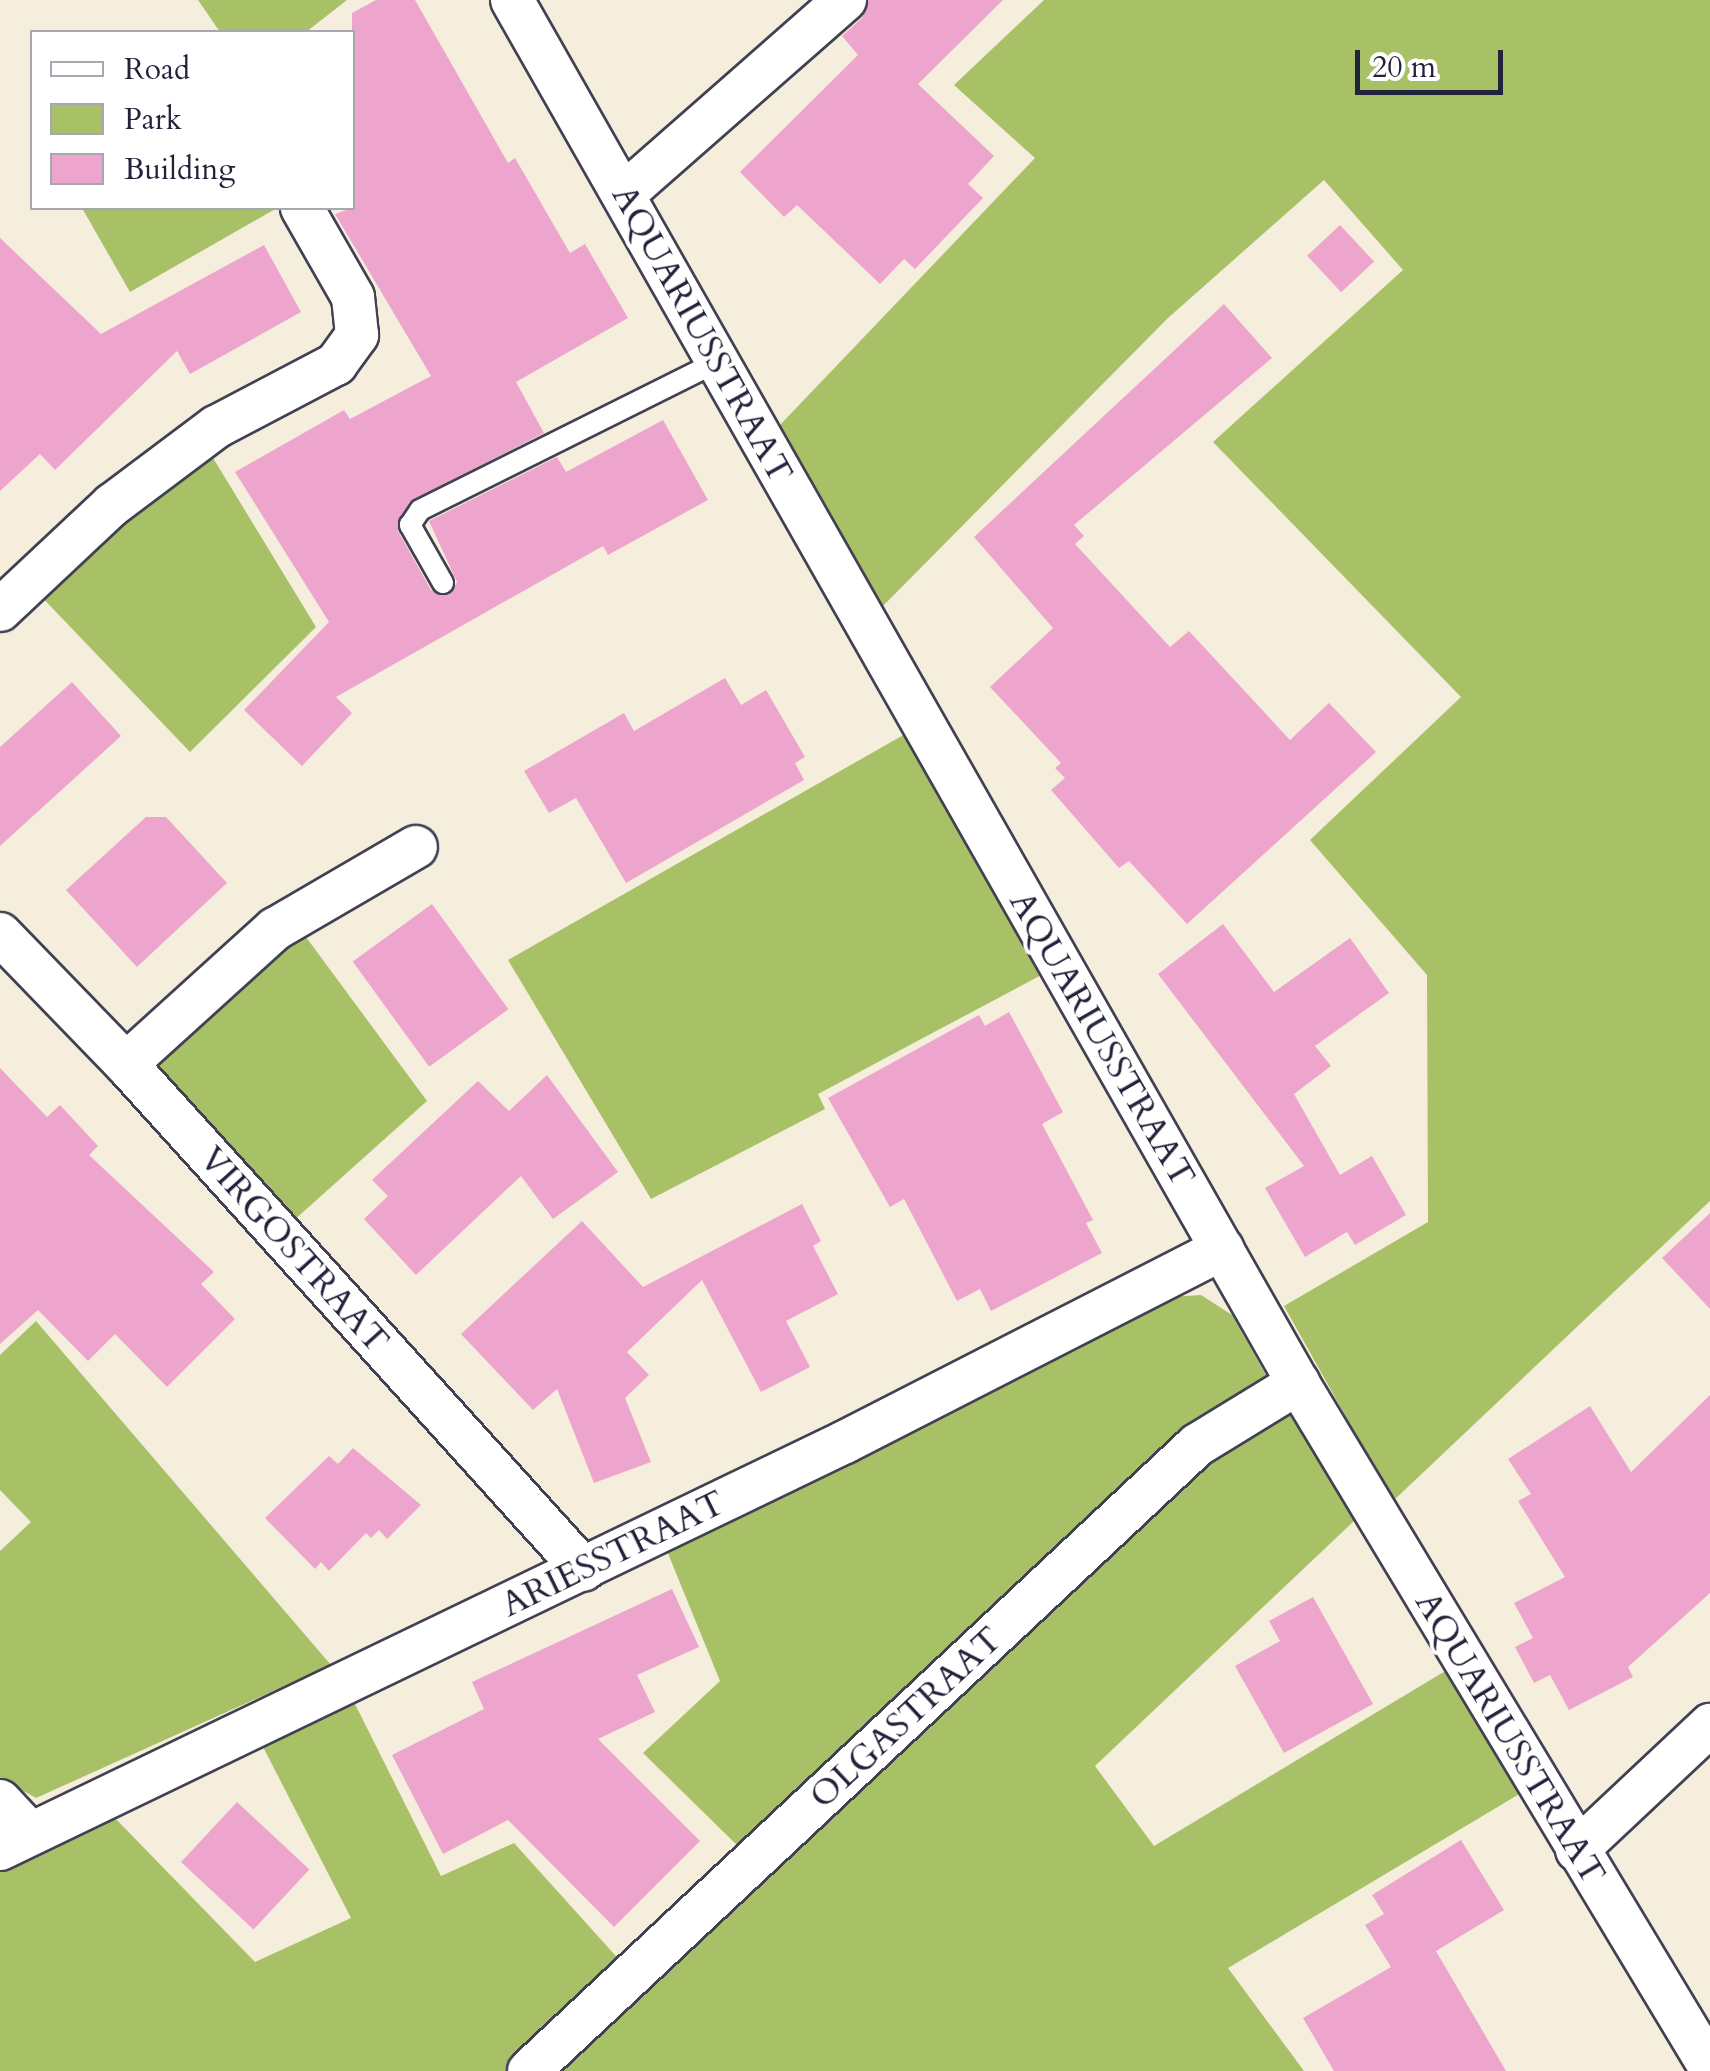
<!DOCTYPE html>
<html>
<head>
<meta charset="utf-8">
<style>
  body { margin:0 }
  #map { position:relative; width:1710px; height:2071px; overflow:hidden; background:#f5eedd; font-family:Cardo,serif }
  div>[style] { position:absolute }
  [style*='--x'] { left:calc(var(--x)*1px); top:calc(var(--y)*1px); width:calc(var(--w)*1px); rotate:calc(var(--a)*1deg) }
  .green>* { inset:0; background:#a8c167 }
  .building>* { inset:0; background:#eea5cd; transform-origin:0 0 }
  .roads { filter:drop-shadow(2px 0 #424153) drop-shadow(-2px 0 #424153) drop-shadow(0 2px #424153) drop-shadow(0 -2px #424153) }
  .lane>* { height:20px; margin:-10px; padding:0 10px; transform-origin:10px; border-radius:10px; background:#fff }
  .street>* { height:42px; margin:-21px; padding:0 21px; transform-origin:21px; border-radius:21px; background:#fff }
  span { translate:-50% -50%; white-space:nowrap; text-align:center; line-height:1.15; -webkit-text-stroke:8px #fff; paint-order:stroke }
  .street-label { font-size:35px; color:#22223b }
  .legend { position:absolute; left:30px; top:30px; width:325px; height:180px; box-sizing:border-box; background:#fff; border:2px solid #a7a7b1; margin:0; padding:12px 18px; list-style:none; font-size:30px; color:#22223b }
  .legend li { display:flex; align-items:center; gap:20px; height:50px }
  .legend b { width:50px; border:2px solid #a7a7b1 }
  .scale { position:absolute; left:1355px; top:50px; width:148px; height:45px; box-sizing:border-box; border:5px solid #22223b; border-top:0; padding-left:12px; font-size:30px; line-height:35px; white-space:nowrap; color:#22223b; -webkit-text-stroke:8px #fff; paint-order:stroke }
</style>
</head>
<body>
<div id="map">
  <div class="green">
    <div style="clip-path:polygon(198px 0,347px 0,306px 32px,220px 32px)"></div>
    <div style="clip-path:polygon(1044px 0,1710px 0,1710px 1201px,1393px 1501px,1284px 1306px,1428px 1222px,1427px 975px,1310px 840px,1461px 697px,1213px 442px,1403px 270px,1324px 180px,1168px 318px,881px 608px,779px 426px,1035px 158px,954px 85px)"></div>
    <div style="clip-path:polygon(82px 208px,277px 208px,130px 292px)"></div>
    <div style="clip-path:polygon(207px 448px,316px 627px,190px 752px,36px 591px)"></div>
    <div style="clip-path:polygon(907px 733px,1045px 973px,818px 1094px,825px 1109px,651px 1199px,508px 960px)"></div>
    <div style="clip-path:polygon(306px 937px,427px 1101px,292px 1222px,158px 1080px,153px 1061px,275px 939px)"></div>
    <div style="clip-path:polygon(1201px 1295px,1232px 1315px,1269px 1381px,743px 1851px,643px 1753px,720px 1681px,667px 1551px,1169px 1297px)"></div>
    <div style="clip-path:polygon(36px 1321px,331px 1665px,36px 1798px,0 1778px,0 1551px,31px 1522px,0 1490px,0 1355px)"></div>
    <div style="clip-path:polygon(1290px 1410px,1354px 1521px,1095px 1766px,1154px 1846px,1447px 1670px,1521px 1793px,1228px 1968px,1304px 2071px,544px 2071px,1205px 1461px)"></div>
    <div style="clip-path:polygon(353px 1700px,441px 1876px,514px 1843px,623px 1964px,507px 2071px,0 2071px,0 1871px,110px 1813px,255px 1962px,351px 1918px,261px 1743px)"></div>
  </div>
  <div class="building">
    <div style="clip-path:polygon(376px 0,415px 0,508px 163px,515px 158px,570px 253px,585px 244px,628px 318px,516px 382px,544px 433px,409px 502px,398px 531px,431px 590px,449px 595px,457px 582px,429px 521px,557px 457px,566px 472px,663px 420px,708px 500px,608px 555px,603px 546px,336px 697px,352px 713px,302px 766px,244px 710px,329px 622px,235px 472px,344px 410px,350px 419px,431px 376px,335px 214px,352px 208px,352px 13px)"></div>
    <div style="clip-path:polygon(869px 0,1003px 0,918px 84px,994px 156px,968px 184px,983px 198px,915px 269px,904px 259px,880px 284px,797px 205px,784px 217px,740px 172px,858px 55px,842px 36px,862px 18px)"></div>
    <div style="left:1340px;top:225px;width:50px;height:45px;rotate:47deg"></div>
    <div style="clip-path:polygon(0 238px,101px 334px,264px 245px,301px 312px,190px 374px,177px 351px,55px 470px,40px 454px,0 491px)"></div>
    <div style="clip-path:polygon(1224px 304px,1272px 358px,1074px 525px,1084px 536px,1075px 544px,1170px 647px,1189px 631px,1290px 740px,1329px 703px,1376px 752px,1187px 924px,1129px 861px,1119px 868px,1051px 790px,1065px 778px,1055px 768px,1061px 763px,990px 687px,1053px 628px,974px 537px)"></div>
    <div style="clip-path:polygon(725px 678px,741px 705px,766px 690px,805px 757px,795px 763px,804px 780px,626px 883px,576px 798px,549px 813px,524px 771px,624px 713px,634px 731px)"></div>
    <div style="clip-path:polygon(72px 682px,121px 736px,0 846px,0 747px)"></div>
    <div style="clip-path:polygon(146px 817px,166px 817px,227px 883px,137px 967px,66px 890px)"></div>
    <div style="left:432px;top:904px;width:130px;height:98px;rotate:54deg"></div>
    <div style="clip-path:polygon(1223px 924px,1274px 992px,1350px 938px,1389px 993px,1315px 1046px,1331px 1066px,1294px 1094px,1340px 1175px,1372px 1156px,1406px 1215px,1355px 1245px,1347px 1232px,1305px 1257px,1265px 1188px,1304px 1166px,1158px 974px)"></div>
    <div style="clip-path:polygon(1009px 1012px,1063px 1112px,1042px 1124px,1093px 1220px,1086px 1223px,1102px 1253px,991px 1311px,980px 1289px,957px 1301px,904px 1199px,890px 1207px,828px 1098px,979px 1015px,985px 1026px)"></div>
    <div style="clip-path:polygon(0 1068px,47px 1117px,60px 1105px,98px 1146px,89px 1155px,214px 1272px,201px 1284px,235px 1319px,167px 1387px,115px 1334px,88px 1361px,38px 1310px,0 1344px)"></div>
    <div style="clip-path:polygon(547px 1075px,618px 1172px,553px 1219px,521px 1176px,416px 1275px,364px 1219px,388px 1196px,372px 1180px,478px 1081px,509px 1111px)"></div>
    <div style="clip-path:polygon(802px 1204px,821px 1241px,813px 1246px,838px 1294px,786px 1321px,810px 1367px,761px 1392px,702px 1280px,627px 1352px,649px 1375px,625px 1398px,651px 1462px,594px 1483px,557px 1389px,533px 1410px,461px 1334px,582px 1221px,643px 1287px)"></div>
    <div style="clip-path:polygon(1710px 1213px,1710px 1309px,1662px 1258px)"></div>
    <div style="clip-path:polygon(1710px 1395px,1710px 1593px,1628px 1667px,1633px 1677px,1569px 1710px,1550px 1675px,1534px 1683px,1515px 1647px,1533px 1638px,1514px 1603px,1565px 1577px,1518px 1501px,1531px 1494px,1508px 1459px,1590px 1406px,1631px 1472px)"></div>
    <div style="clip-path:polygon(353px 1448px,421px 1505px,387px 1539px,379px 1530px,371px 1538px,366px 1533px,329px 1571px,321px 1562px,315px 1569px,265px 1518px,329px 1456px,338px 1464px)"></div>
    <div style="clip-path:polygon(672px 1589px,699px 1647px,637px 1675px,655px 1712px,598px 1739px,700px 1841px,614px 1927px,508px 1820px,443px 1854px,392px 1755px,484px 1709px,472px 1682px)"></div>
    <div style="clip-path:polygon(1313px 1597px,1373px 1704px,1284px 1753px,1235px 1666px,1280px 1641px,1269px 1621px)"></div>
    <div style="left:237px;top:1802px;width:99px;height:82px;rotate:43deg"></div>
    <div style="clip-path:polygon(1461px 1840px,1504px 1910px,1436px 1951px,1506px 2071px,1334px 2071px,1303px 2018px,1391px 1967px,1365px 1925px,1384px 1914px,1372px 1895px)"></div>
  </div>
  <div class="roads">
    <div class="lane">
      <div style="--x:443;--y:583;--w:67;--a:-119.6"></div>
      <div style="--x:410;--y:525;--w:18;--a:-56"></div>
      <div style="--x:420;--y:510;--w:330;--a:-26.5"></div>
    </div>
    <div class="street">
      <div style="--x:512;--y:0;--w:1591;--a:60.39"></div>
      <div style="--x:1298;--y:1383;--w:798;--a:58.94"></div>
      <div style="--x:625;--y:193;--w:293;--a:-41.3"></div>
      <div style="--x:0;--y:610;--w:154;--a:-43.2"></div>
      <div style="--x:112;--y:505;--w:130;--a:-36.9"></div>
      <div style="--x:216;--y:427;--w:136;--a:-27.7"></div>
      <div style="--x:336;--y:364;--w:36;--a:-54"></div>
      <div style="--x:357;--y:335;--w:38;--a:-96"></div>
      <div style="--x:353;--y:297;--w:103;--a:-119.8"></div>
      <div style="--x:0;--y:934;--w:181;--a:45.9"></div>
      <div style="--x:126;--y:1064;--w:682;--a:47.85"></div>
      <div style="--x:126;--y:1064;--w:201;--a:-42.2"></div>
      <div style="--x:275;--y:929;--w:163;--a:-30.2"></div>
      <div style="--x:0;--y:1801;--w:41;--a:47"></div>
      <div style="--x:0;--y:1849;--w:938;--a:-25.72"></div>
      <div style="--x:845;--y:1442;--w:424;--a:-27.1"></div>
      <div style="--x:1577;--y:1850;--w:183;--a:-43.2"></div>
      <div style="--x:529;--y:2071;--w:915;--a:-43.14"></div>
      <div style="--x:1197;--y:1445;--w:119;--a:-31.5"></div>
    </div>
  </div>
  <div class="street-label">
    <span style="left:702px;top:334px;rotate:61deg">AQUARIUSSTRAAT</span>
    <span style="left:1102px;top:1039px;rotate:60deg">AQUARIUSSTRAAT</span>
    <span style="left:294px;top:1250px;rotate:48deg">VIRGOSTRAAT</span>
    <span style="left:613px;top:1554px;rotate:-26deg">ARIESSTRAAT</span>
    <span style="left:906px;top:1718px;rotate:-43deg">OLGASTRAAT</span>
    <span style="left:1510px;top:1738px;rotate:59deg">AQUARIUSSTRAAT</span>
  </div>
  <ul class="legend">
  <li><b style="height:12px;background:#fff"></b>Road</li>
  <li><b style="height:28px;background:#a8c167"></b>Park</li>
  <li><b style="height:28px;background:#eea5cd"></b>Building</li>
  </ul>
  <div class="scale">20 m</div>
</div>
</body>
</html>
